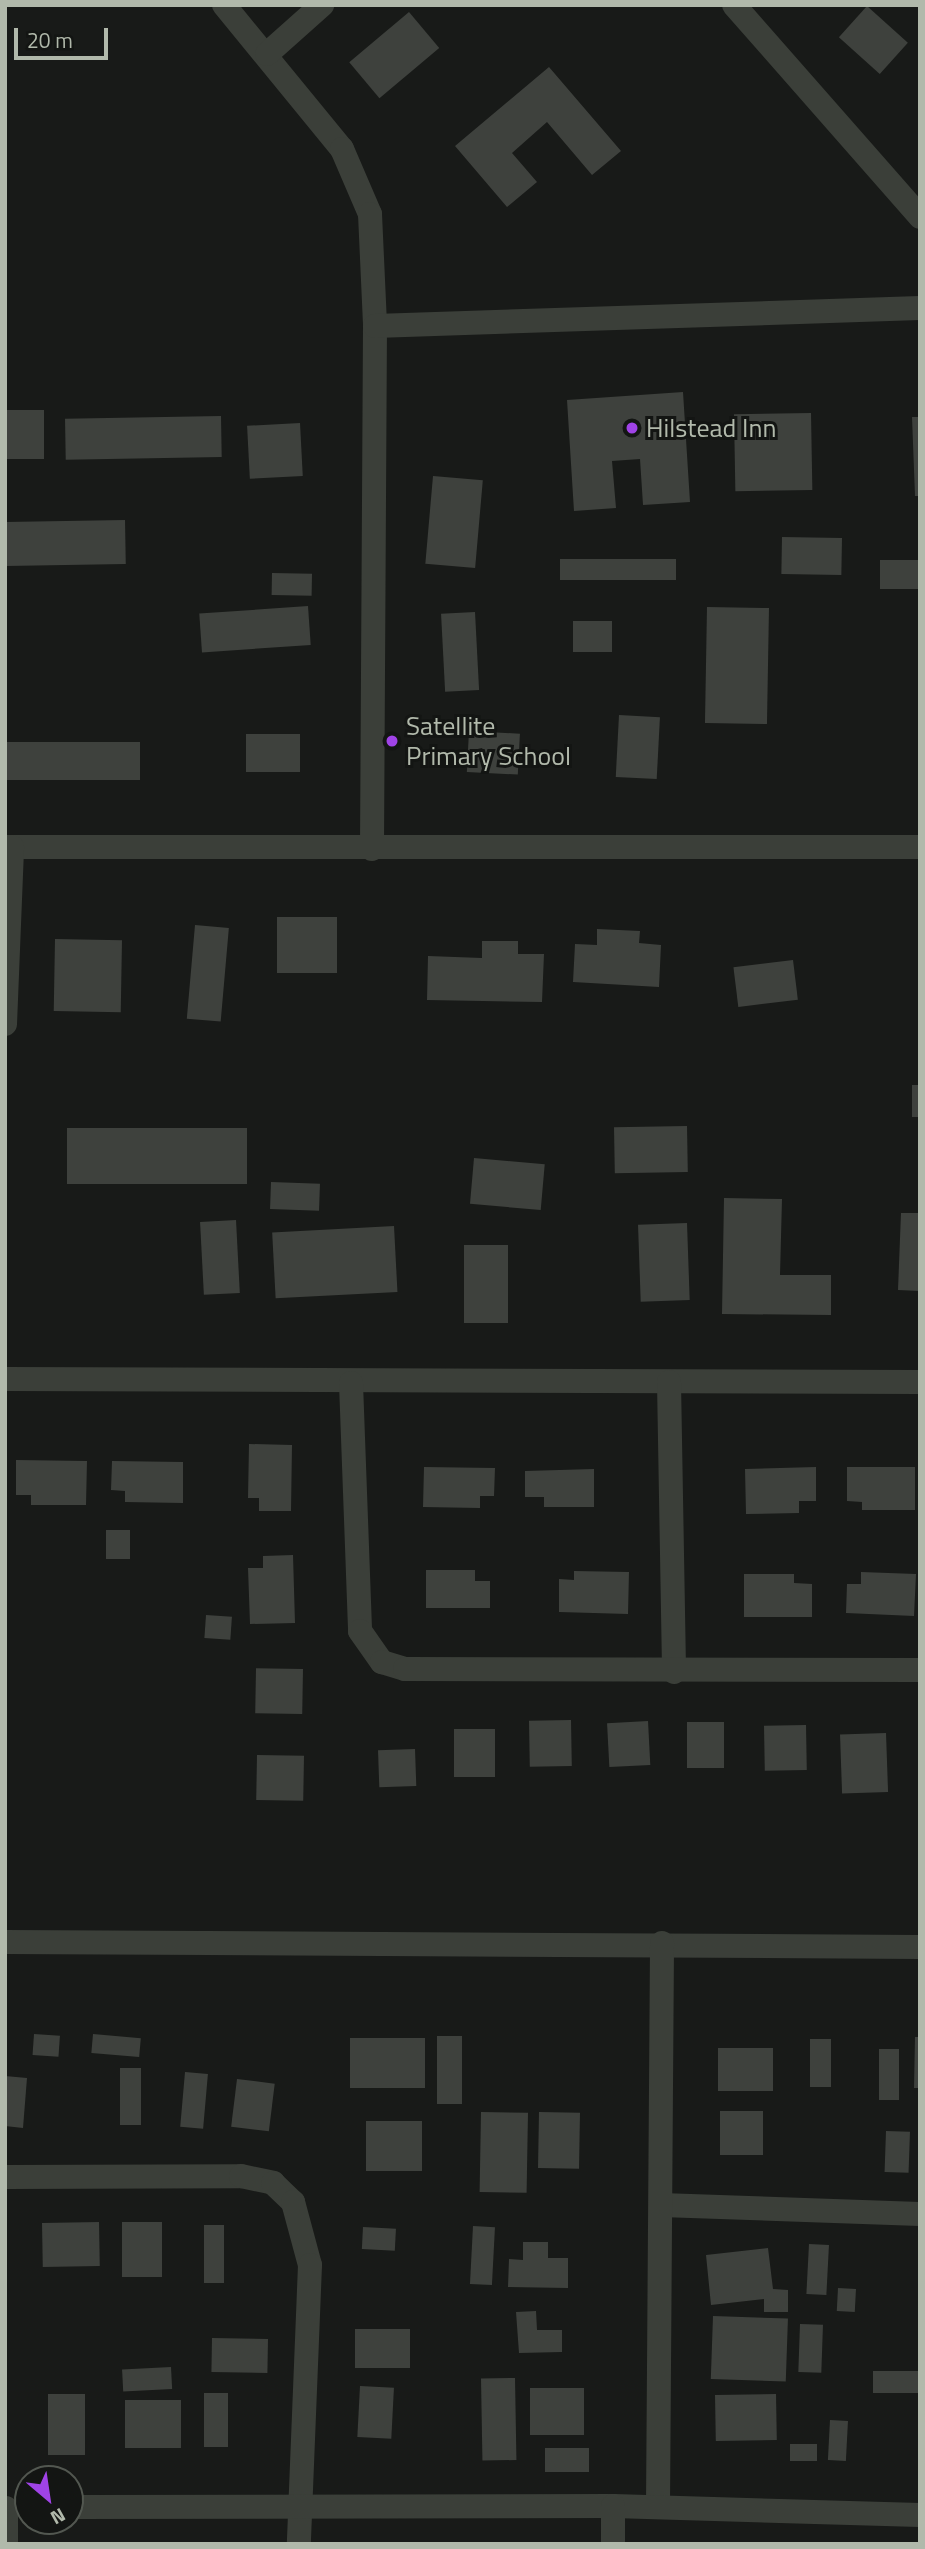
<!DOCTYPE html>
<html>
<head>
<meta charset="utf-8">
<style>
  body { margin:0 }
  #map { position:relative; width:925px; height:2549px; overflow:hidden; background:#181a18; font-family:"Titillium Web",sans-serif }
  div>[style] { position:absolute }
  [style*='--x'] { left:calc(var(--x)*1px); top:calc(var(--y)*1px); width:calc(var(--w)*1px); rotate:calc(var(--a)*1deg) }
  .building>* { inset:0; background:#3e413d; transform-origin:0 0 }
  .minor>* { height:24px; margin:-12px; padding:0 12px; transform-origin:12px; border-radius:12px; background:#3b3f39 }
  .dots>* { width:19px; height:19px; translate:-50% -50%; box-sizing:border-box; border:4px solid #131513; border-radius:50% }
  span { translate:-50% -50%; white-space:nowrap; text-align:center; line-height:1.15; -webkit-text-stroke:6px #131513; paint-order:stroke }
  .poi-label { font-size:26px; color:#b1b9ab }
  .left { translate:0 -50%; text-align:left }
  .frame { position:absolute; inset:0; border:7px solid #b1b9ab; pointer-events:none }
  .north { position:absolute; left:14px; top:2465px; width:70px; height:70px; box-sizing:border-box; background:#131513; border:2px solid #525750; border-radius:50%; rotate:151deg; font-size:19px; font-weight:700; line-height:28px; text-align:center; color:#b1b9ab }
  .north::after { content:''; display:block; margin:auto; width:24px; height:32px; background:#a043e7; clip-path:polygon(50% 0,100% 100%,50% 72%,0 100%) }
  .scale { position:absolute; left:14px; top:28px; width:94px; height:32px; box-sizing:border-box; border:4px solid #b1b9ab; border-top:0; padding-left:9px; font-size:21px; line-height:24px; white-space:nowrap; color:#b1b9ab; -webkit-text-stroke:5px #131513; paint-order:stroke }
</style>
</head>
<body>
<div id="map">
  <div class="building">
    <div style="left:867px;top:6px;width:55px;height:42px;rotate:42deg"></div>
    <div style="left:409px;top:12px;width:47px;height:78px;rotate:50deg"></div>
    <div style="clip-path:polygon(549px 67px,621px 151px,592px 175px,547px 122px,512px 153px,537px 182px,507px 207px,455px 146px)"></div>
    <div style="clip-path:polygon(683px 392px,690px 502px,643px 505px,640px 459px,612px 461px,616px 508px,574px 511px,567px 400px)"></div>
    <div style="left:44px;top:410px;width:49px;height:39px;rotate:90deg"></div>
    <div style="left:811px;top:413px;width:77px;height:77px;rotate:89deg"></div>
    <div style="left:221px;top:416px;width:41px;height:156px;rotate:89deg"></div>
    <div style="clip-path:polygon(912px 417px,920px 417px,920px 496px,915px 496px)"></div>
    <div style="left:300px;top:423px;width:53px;height:53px;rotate:87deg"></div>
    <div style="left:433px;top:476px;width:50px;height:88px;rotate:5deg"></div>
    <div style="left:125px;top:520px;width:44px;height:120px;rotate:89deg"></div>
    <div style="left:782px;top:537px;width:60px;height:37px;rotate:1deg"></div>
    <div style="left:560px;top:559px;width:116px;height:21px"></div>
    <div style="left:880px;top:560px;width:40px;height:29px"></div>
    <div style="left:272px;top:573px;width:40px;height:22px;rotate:1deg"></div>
    <div style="left:308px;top:606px;width:39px;height:109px;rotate:86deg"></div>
    <div style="left:707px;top:607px;width:62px;height:116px;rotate:1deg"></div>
    <div style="left:475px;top:612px;width:78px;height:34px;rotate:87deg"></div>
    <div style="left:573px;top:621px;width:39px;height:31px"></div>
    <div style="left:619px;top:715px;width:41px;height:62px;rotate:3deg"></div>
    <div style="left:469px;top:731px;width:51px;height:41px;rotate:3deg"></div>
    <div style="left:300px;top:734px;width:38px;height:54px;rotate:90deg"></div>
    <div style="left:5px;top:742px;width:135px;height:38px"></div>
    <div style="left:337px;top:917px;width:56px;height:60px;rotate:90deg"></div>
    <div style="left:195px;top:925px;width:34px;height:94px;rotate:5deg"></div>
    <div style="clip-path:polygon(597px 929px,640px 931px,639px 943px,661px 945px,659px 987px,573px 982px,575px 944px,597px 945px)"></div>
    <div style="left:55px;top:939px;width:67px;height:72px;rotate:1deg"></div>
    <div style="clip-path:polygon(482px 941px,518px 941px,518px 954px,544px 954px,542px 1002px,427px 1000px,428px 956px,482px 958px)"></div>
    <div style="left:793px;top:960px;width:40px;height:60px;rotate:83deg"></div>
    <div style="left:912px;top:1085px;width:8px;height:32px"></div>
    <div style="left:687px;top:1126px;width:46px;height:73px;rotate:89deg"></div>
    <div style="left:67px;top:1128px;width:180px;height:56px"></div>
    <div style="left:474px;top:1158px;width:71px;height:46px;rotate:5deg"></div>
    <div style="left:271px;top:1182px;width:49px;height:27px;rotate:2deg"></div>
    <div style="clip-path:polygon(724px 1198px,782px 1199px,780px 1275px,831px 1275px,831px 1315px,722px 1314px)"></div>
    <div style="clip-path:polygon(901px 1213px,920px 1213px,920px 1291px,898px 1290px)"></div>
    <div style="left:236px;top:1220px;width:73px;height:36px;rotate:87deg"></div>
    <div style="left:687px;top:1223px;width:77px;height:49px;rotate:88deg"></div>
    <div style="left:394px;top:1226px;width:66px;height:122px;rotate:87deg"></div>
    <div style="left:464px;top:1245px;width:44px;height:78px"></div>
    <div style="clip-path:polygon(249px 1444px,292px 1445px,291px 1511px,259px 1511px,259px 1498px,248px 1498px)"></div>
    <div style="clip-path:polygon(16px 1460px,87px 1461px,86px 1505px,31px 1505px,31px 1495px,16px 1495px)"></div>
    <div style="clip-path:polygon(112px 1461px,183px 1462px,183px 1503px,125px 1502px,125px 1491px,111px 1490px)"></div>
    <div style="clip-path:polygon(424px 1467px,495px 1468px,494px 1496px,480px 1496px,480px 1508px,423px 1507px)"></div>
    <div style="clip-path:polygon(816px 1467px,816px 1501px,799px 1501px,799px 1513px,746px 1514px,745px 1469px)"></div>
    <div style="clip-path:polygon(847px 1467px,915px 1467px,915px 1510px,862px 1510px,862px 1502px,847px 1501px)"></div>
    <div style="clip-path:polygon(594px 1469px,594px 1507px,544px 1507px,544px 1497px,525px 1497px,525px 1471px)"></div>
    <div style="left:106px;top:1530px;width:24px;height:29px"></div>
    <div style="clip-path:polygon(293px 1555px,295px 1623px,250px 1624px,248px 1568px,263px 1568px,263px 1556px)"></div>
    <div style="clip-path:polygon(426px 1570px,475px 1570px,475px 1581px,490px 1581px,490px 1608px,426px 1608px)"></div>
    <div style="clip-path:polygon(574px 1571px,629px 1572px,628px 1614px,559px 1612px,559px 1579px,574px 1580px)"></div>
    <div style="clip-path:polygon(861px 1572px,916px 1574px,914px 1616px,846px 1613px,847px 1584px,861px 1584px)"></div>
    <div style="clip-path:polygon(744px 1574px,794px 1574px,794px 1583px,812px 1584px,812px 1617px,744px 1617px)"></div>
    <div style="left:206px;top:1615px;width:26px;height:23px;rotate:4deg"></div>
    <div style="left:303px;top:1669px;width:45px;height:47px;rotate:91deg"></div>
    <div style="left:571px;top:1720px;width:46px;height:42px;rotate:89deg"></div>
    <div style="left:648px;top:1721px;width:44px;height:41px;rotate:87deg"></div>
    <div style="left:724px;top:1722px;width:46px;height:37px;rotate:90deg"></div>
    <div style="left:806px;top:1725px;width:45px;height:42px;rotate:89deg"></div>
    <div style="left:454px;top:1729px;width:41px;height:48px"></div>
    <div style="left:886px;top:1733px;width:59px;height:46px;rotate:88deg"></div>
    <div style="left:415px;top:1749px;width:37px;height:37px;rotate:88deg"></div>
    <div style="left:257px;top:1755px;width:47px;height:45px;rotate:1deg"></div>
    <div style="left:34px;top:2034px;width:26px;height:21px;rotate:4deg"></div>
    <div style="left:93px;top:2034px;width:48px;height:19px;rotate:5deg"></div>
    <div style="left:437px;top:2036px;width:25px;height:68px"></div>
    <div style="clip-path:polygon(915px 2037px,920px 2037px,920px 2088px,914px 2088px)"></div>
    <div style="left:350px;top:2038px;width:75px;height:50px"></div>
    <div style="left:810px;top:2039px;width:21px;height:48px"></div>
    <div style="left:718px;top:2048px;width:55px;height:43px"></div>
    <div style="left:879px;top:2049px;width:20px;height:51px"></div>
    <div style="left:120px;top:2068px;width:21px;height:57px"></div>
    <div style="left:185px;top:2072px;width:23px;height:55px;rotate:5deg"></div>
    <div style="clip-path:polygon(5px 2076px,27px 2078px,23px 2128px,5px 2126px)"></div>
    <div style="left:237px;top:2079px;width:38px;height:48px;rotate:7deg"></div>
    <div style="left:720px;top:2111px;width:43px;height:44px"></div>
    <div style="left:481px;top:2112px;width:47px;height:80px;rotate:1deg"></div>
    <div style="left:539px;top:2112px;width:41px;height:56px;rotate:1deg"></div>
    <div style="left:366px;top:2121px;width:56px;height:50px"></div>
    <div style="left:886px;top:2131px;width:24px;height:41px;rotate:2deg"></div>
    <div style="left:99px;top:2222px;width:44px;height:57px;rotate:89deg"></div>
    <div style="left:122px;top:2222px;width:40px;height:55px"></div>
    <div style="left:204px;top:2225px;width:20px;height:58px"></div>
    <div style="left:473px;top:2226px;width:22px;height:58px;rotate:3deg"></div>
    <div style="left:363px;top:2227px;width:33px;height:22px;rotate:3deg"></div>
    <div style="clip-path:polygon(523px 2242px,548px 2242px,548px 2258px,568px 2258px,568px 2288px,508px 2287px,509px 2259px,523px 2260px)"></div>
    <div style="left:809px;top:2244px;width:20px;height:50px;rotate:3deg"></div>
    <div style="clip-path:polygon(768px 2248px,773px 2289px,788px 2290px,788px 2312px,764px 2312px,764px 2299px,711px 2305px,706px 2255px)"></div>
    <div style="left:838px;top:2288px;width:18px;height:23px;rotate:3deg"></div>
    <div style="clip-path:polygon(536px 2311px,537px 2330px,562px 2330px,562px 2352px,519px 2353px,516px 2312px)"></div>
    <div style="left:713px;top:2316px;width:75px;height:63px;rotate:2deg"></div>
    <div style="left:800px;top:2324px;width:23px;height:48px;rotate:2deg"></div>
    <div style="left:355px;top:2329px;width:55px;height:39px"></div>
    <div style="left:212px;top:2338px;width:56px;height:34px;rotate:1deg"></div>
    <div style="left:171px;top:2367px;width:22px;height:49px;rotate:87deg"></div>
    <div style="left:920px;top:2371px;width:22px;height:47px;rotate:90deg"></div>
    <div style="left:515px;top:2378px;width:82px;height:34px;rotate:89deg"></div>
    <div style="left:360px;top:2386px;width:34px;height:51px;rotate:3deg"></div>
    <div style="left:584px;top:2388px;width:47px;height:54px;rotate:90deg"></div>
    <div style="left:204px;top:2393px;width:24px;height:54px"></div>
    <div style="left:48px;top:2394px;width:37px;height:61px"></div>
    <div style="left:776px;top:2394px;width:46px;height:61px;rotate:89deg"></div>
    <div style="left:125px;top:2400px;width:56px;height:48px"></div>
    <div style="left:830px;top:2420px;width:18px;height:40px;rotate:3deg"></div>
    <div style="left:790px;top:2444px;width:27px;height:17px"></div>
    <div style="left:589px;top:2448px;width:24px;height:44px;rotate:90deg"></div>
  </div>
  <div class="minor">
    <div style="--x:224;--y:5;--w:186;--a:50.7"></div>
    <div style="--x:342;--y:149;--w:71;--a:66.7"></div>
    <div style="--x:370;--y:214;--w:112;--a:87.4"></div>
    <div style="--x:375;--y:326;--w:523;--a:90.33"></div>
    <div style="--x:734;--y:5;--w:282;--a:48.7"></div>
    <div style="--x:267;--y:54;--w:74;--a:-41.7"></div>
    <div style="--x:375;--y:326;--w:545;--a:-1.89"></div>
    <div style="--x:5;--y:847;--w:915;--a:0"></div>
    <div style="--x:5;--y:1024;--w:177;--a:-87.7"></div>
    <div style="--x:5;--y:1379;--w:915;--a:0.19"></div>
    <div style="--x:669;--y:1382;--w:290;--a:89"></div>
    <div style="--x:351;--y:1383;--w:248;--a:87.9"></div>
    <div style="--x:360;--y:1631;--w:38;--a:55"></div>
    <div style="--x:382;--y:1662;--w:24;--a:17"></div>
    <div style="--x:405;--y:1669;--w:515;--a:0.11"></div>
    <div style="--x:5;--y:1942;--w:915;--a:0.31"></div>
    <div style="--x:5;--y:2177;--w:236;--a:-0.2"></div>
    <div style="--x:241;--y:2176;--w:33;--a:12"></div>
    <div style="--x:273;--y:2183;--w:28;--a:44"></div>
    <div style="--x:293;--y:2202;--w:65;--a:74.9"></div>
    <div style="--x:310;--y:2265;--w:279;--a:92.3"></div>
    <div style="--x:661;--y:2205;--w:259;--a:2"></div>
    <div style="--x:658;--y:2506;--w:563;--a:-89.59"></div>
    <div style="--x:70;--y:2507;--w:543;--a:-0.11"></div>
    <div style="--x:613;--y:2506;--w:307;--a:1.7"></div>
    <div style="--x:6;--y:2508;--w:36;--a:90"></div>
    <div style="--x:613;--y:2544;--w:38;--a:-90"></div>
  </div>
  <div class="dots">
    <div style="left:632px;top:428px;background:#a043e7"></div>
    <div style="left:392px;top:741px;background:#a043e7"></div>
  </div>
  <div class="poi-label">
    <span class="left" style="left:646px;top:428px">Hilstead Inn</span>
    <span class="left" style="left:406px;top:741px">Satellite<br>Primary School</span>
  </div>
  <div class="frame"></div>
  <div class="north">N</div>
  <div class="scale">20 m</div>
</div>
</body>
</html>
